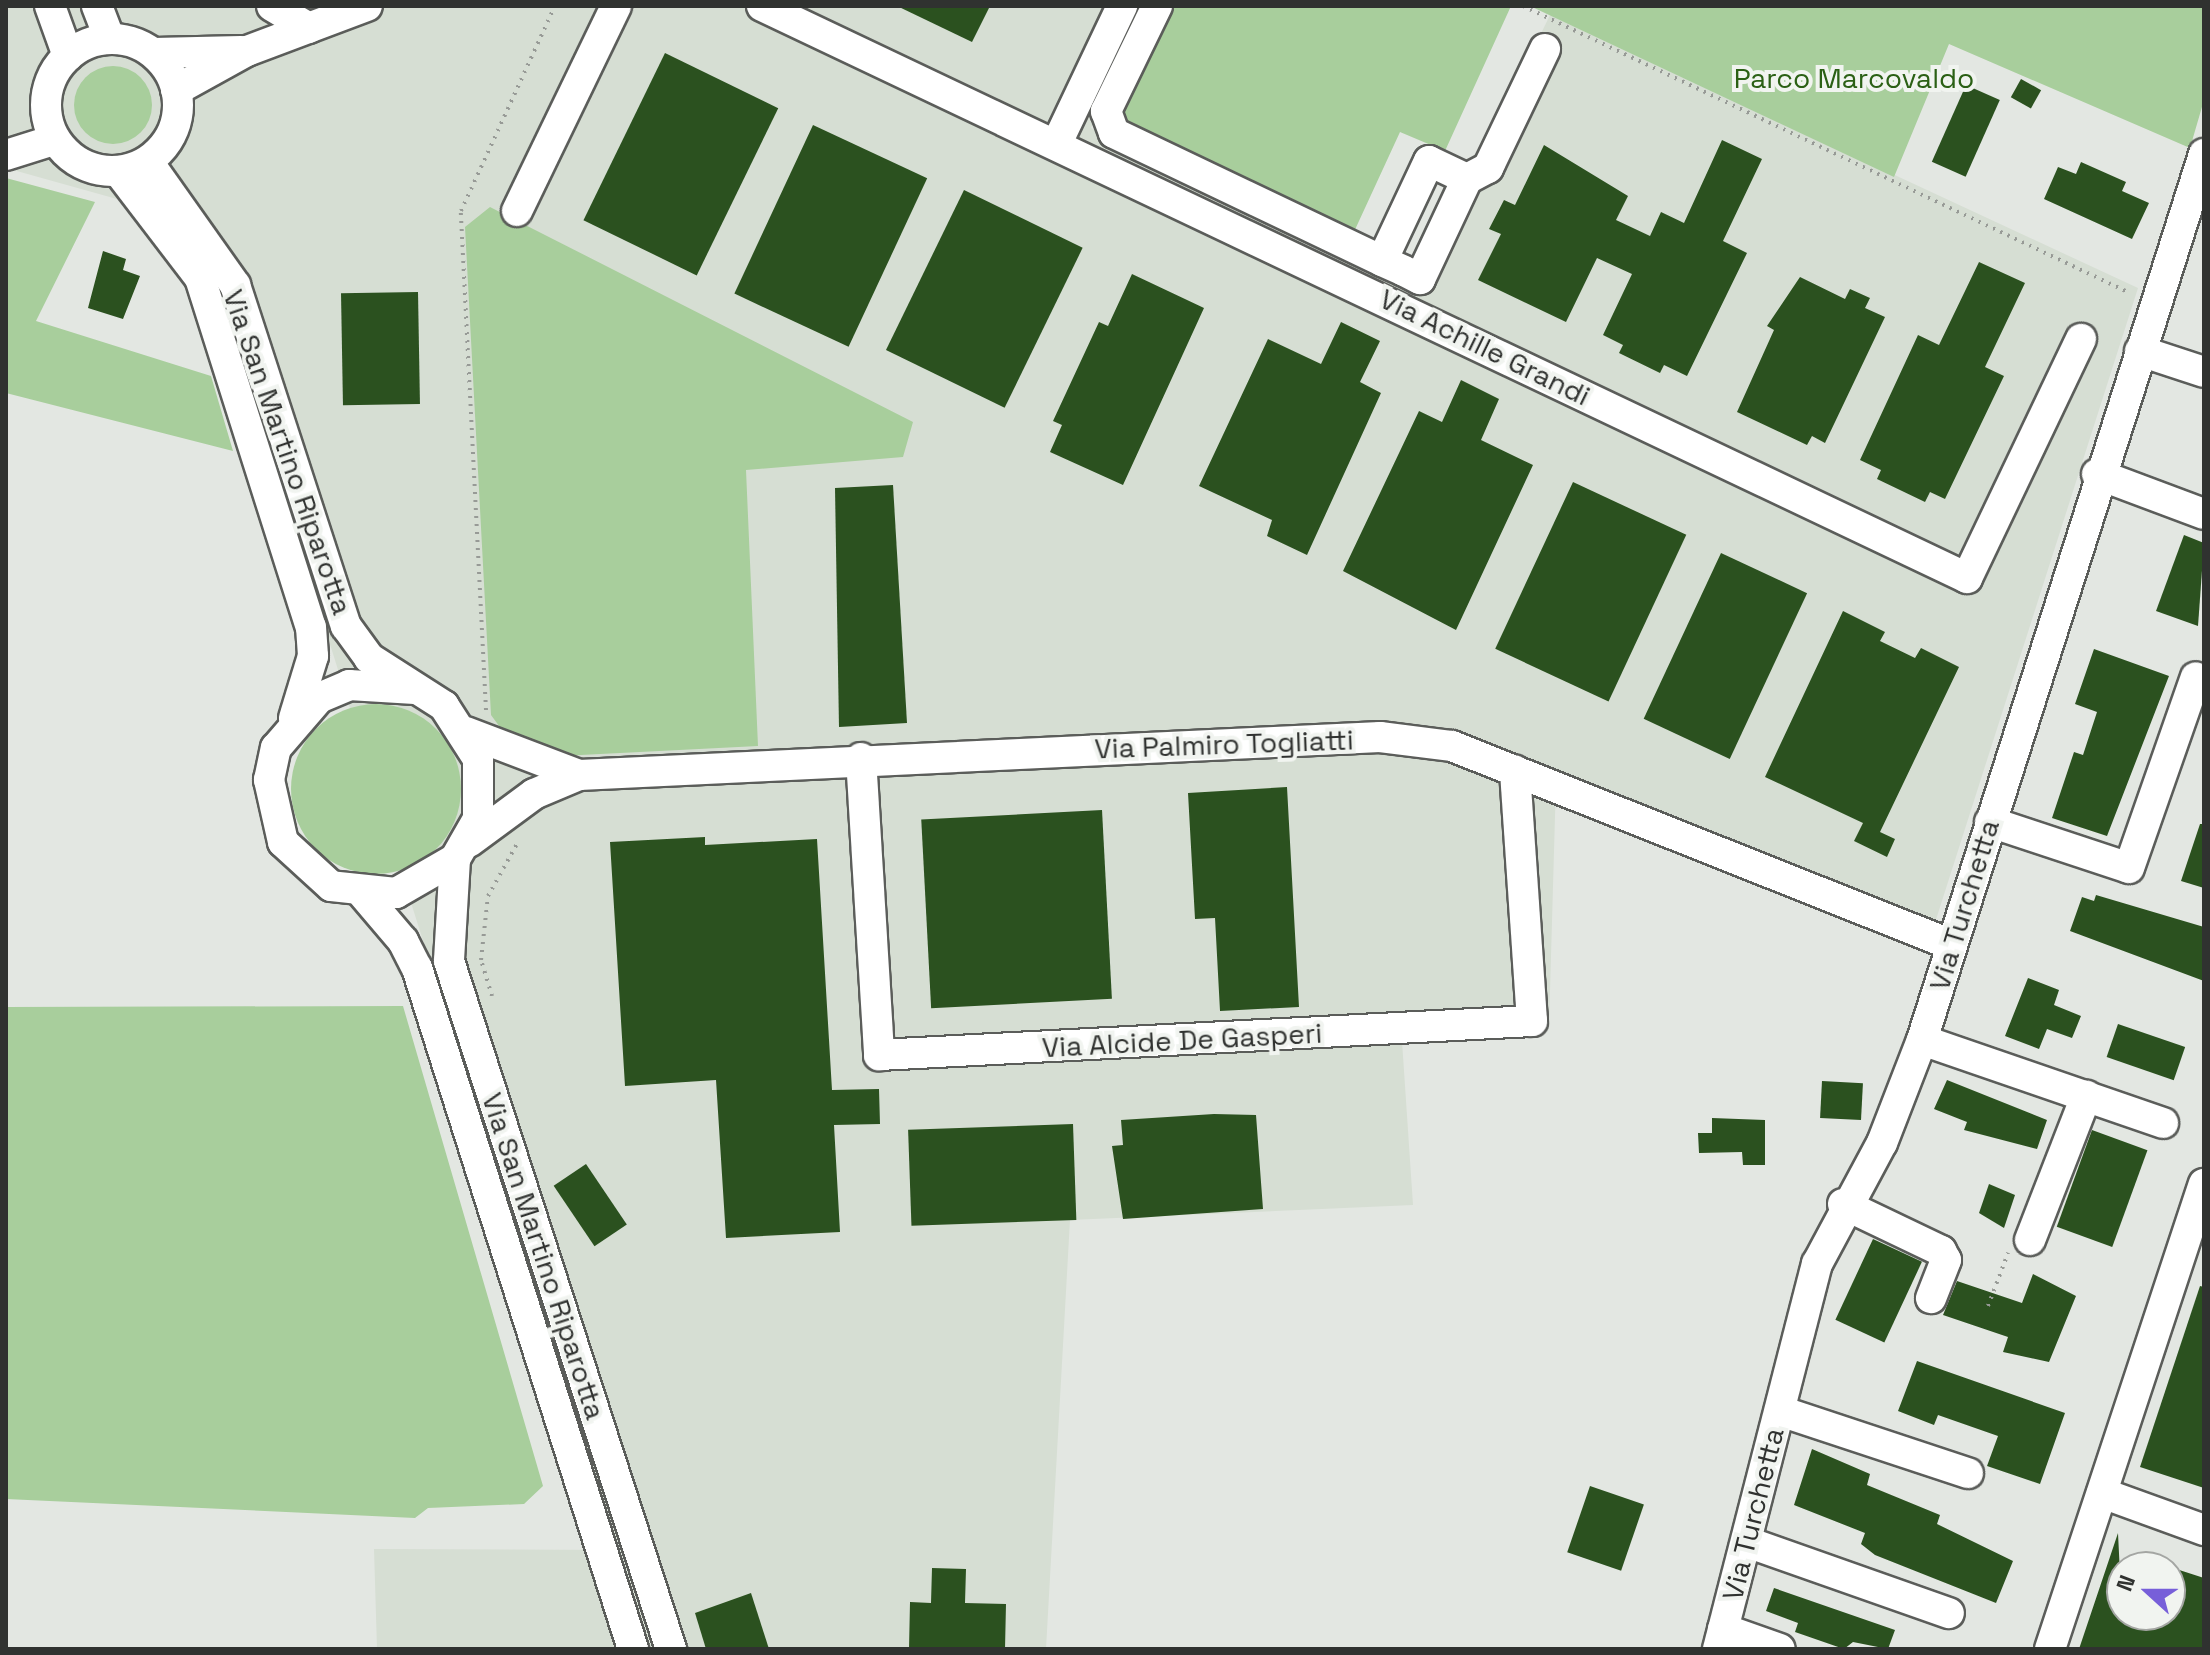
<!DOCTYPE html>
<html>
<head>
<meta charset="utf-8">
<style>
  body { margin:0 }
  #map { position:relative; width:2210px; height:1655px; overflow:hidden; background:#e3e7e2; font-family:"Space Grotesk",sans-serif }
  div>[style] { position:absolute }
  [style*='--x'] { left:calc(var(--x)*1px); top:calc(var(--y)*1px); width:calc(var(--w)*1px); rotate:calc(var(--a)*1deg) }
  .built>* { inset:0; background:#d6ded3 }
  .green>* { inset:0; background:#a8ce9c }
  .round { border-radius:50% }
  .building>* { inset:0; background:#2b511f; transform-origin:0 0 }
  .path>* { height:4px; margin-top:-2px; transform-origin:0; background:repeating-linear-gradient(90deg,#979a96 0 2px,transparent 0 8px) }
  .roads { filter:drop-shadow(2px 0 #5b5d5a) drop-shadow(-2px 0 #5b5d5a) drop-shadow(0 2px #5b5d5a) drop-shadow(0 -2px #5b5d5a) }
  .minor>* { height:30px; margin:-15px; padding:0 15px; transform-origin:15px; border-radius:15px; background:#fff }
  .minor>.ring { margin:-15px; padding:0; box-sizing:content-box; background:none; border:30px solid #fff; border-radius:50% }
  span { translate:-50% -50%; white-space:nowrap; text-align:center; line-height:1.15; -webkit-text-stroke:8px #f1f4f0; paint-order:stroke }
  .park-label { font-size:28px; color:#2b6015 }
  .street-label { font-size:28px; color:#303230 }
  .frame { position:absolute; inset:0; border:8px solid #303230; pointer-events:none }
  .north { position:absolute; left:2106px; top:1551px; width:80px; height:80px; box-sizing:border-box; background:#f1f4f0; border:2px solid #a4a6a3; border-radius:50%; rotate:291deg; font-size:22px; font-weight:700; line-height:32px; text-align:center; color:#303230 }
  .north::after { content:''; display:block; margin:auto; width:28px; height:36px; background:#775fd9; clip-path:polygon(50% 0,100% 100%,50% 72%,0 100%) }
</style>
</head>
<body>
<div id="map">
  <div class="built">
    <div style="clip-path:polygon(6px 6px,1147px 6px,1091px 128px,1418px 287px,1550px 15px,2138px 288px,1932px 932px,1556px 781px,1549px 1027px,1401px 1026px,1413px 1205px,1070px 1220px,1046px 1649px,377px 1649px,374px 1549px,614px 1550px,276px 472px,185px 218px,6px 168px)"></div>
  </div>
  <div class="green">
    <div style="clip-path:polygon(1172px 6px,1511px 6px,1445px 151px,1400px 132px,1353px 234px,1118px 121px)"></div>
    <div style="clip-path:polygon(1530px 6px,2204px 6px,2204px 100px,2190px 148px,1949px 44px,1894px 177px)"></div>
    <div class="round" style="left:74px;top:66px;width:78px;height:78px"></div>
    <div style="clip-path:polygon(6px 178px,95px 202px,36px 321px,211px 376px,233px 451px,6px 393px)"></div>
    <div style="clip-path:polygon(490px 207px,913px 422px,903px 457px,746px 470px,758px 746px,561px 756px,502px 730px,491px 715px,465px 227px)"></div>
    <div class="round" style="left:291px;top:704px;width:170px;height:170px"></div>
    <div style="clip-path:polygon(403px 1006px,543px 1486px,524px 1504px,428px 1508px,415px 1518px,6px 1499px,6px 1007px)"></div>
  </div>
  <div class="building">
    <div style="clip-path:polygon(897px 6px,990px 6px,972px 42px)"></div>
    <div style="left:665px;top:53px;width:126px;height:186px;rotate:26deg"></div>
    <div style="left:2021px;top:79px;width:23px;height:21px;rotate:29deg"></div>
    <div style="left:1966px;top:85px;width:37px;height:84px;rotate:24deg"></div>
    <div style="left:813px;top:125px;width:126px;height:186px;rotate:25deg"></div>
    <div style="clip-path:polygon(1722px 140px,1762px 159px,1723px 241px,1747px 253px,1687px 376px,1664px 365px,1660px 373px,1619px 353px,1623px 345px,1603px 335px,1632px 274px,1597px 258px,1566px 322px,1478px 280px,1501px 234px,1489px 229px,1504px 200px,1515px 205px,1544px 145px,1628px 196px,1616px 220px,1650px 236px,1661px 212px,1684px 223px)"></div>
    <div style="clip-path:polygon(2081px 162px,2126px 182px,2122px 191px,2149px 203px,2132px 239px,2044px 199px,2058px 167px,2076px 174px)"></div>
    <div style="left:964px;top:190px;width:132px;height:178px;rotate:26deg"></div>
    <div style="clip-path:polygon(103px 251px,126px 259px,123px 270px,140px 276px,123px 319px,88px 308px)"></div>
    <div style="clip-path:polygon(1979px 262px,2025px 283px,1985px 367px,2004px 376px,1945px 499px,1930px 492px,1925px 502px,1877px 479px,1881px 470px,1860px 460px,1918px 335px,1939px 345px)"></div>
    <div style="clip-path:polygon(1132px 274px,1204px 308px,1123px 485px,1050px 452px,1062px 425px,1053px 421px,1099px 322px,1108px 326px)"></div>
    <div style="clip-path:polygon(1800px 277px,1845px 299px,1850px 289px,1870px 298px,1865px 308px,1885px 317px,1825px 443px,1812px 436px,1807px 445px,1737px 412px,1774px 330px,1767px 326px)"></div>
    <div style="left:418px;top:292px;width:112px;height:77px;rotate:89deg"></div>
    <div style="clip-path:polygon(1341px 322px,1380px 341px,1360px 382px,1381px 393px,1307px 555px,1267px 536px,1272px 520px,1199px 486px,1268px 339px,1321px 364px)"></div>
    <div style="clip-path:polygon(1461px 380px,1499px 399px,1481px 440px,1533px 465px,1456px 630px,1343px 571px,1419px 411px,1442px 422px)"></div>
    <div style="left:1573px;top:482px;width:125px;height:184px;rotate:25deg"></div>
    <div style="clip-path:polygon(893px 485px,907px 723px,839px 727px,835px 488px)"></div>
    <div style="clip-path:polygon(2184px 535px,2204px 543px,2198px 626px,2156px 611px)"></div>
    <div style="left:1721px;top:553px;width:95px;height:183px;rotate:25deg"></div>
    <div style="clip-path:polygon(1843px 611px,1885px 632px,1880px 641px,1915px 658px,1921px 648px,1959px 667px,1880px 832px,1895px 839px,1887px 857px,1854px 841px,1863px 823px,1765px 777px)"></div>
    <div style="clip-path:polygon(2094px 649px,2169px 676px,2107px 836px,2052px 818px,2074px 752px,2083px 755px,2097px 712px,2075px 704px)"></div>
    <div style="clip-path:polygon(1287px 787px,1299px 1007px,1220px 1011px,1215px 918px,1195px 919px,1188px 793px)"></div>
    <div style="left:1102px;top:810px;width:189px;height:181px;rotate:87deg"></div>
    <div style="clip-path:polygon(2200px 824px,2204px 824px,2204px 888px,2181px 881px)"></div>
    <div style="clip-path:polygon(705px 837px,705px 845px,817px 839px,832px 1090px,879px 1089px,880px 1124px,834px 1125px,840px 1232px,726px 1238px,716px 1080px,625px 1086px,610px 842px)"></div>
    <div style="clip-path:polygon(2096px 895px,2204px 927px,2204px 981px,2070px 931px,2082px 897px,2094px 901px)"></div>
    <div style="clip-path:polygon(2028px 978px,2059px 990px,2054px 1005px,2081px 1016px,2072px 1038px,2047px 1029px,2039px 1049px,2005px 1036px)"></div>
    <div style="left:2118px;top:1024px;width:71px;height:35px;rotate:19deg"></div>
    <div style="clip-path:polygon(1947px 1080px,2047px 1120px,2037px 1149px,1964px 1130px,1967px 1122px,1934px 1109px)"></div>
    <div style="left:1822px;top:1081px;width:41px;height:37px;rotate:3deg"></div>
    <div style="clip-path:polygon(1214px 1114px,1256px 1115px,1263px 1209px,1123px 1219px,1112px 1146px,1123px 1145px,1121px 1120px)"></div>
    <div style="clip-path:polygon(1712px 1118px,1765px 1120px,1765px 1165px,1743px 1165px,1742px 1152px,1699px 1153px,1698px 1133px,1712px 1133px)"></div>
    <div style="left:1073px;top:1124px;width:96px;height:165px;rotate:88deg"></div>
    <div style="left:2092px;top:1130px;width:59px;height:103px;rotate:20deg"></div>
    <div style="left:586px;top:1164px;width:73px;height:39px;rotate:56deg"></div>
    <div style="clip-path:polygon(1989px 1184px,2015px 1195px,2004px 1228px,1979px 1213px)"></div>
    <div style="left:1873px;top:1239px;width:54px;height:89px;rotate:25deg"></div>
    <div style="clip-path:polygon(2033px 1274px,2076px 1296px,2049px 1362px,2003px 1352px,2008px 1337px,1943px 1315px,1957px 1281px,2022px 1303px)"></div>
    <div style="clip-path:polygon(2200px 1286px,2204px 1287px,2204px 1488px,2140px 1467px)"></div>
    <div style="clip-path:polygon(1917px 1361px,2065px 1413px,2040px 1484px,1987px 1466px,1998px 1436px,1938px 1415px,1934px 1425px,1898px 1411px)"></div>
    <div style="clip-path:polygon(1812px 1449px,1870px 1474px,1867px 1485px,1940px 1515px,1937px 1524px,2013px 1561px,1996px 1603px,1875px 1555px,1861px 1544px,1865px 1533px,1794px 1505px)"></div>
    <div style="left:1590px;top:1486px;width:57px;height:70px;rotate:19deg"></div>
    <div style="clip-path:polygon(2118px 1533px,2122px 1615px,2170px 1615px,2170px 1567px,2204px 1578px,2204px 1649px,2079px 1649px)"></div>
    <div style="clip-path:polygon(932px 1568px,966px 1569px,965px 1603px,1006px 1604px,1005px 1649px,909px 1649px,910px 1602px,931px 1603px)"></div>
    <div style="clip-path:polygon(1774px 1588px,1895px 1630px,1888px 1649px,1853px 1642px,1844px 1649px,1795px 1632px,1798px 1623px,1766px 1611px)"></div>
    <div style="clip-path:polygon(751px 1593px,769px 1649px,706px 1649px,695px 1613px)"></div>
  </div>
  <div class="path">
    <div style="--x:1523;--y:6;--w:671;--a:25.31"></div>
    <div style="--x:486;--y:710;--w:500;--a:-92.9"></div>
    <div style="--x:461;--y:211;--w:226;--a:-65.4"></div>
    <div style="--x:492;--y:996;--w:38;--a:-107"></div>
    <div style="--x:481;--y:960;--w:64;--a:-83.8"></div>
    <div style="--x:488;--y:896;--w:62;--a:-60.9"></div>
    <div style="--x:1988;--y:1306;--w:57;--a:-69.3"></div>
  </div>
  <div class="roads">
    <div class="minor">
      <div style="--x:50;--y:6;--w:53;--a:70.2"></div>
      <div style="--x:97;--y:6;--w:34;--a:69"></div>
      <div style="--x:272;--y:6;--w:43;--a:30.7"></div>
      <div style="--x:762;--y:6;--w:1334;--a:25.39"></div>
      <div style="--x:1967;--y:578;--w:265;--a:-64.5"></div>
      <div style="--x:1157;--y:6;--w:117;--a:115.9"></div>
      <div style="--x:1106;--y:111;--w:23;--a:70"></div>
      <div style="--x:1114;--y:133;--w:297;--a:25.5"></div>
      <div style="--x:1382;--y:261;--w:24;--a:24"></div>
      <div style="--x:1404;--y:271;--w:18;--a:27"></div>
      <div style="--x:1420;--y:279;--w:110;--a:-64.8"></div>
      <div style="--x:1467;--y:179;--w:42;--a:-154.7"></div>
      <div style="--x:1429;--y:161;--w:110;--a:115.2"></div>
      <div class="ring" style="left:46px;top:39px;width:102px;height:102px"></div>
      <div style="--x:154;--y:53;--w:87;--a:-1.3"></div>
      <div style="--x:176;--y:90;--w:81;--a:-28.8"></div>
      <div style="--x:247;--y:51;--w:128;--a:-20.6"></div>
      <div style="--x:1057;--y:143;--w:152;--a:-64.6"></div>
      <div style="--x:6;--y:155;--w:50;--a:-17.4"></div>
      <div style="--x:148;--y:162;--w:151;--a:54.7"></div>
      <div style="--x:235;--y:285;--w:359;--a:72"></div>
      <div style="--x:346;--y:626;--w:39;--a:54"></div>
      <div style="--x:369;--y:658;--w:89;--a:32.6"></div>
      <div style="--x:444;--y:706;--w:63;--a:57.3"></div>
      <div style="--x:478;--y:759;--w:60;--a:90"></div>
      <div style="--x:478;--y:819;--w:46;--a:119.9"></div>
      <div style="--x:455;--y:859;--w:68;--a:150"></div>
      <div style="--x:396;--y:893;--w:65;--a:-173.9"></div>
      <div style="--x:331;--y:886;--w:65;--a:-137.5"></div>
      <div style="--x:283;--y:842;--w:64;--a:-102.7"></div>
      <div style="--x:269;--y:780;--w:33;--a:-78"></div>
      <div style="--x:276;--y:748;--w:66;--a:-49.3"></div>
      <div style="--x:319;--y:698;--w:33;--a:-23"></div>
      <div style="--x:349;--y:685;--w:66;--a:3.5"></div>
      <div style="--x:119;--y:172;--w:133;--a:52.6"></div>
      <div style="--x:200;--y:278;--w:366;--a:72.4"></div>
      <div style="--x:311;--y:627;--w:29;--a:86"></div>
      <div style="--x:313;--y:656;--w:65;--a:107"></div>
      <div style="--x:1467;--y:179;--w:24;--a:-28"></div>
      <div style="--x:1488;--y:168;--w:132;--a:-64.4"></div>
      <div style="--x:517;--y:211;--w:228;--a:-64.2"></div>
      <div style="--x:2140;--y:351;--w:67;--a:18.2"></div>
      <div style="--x:2097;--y:474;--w:114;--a:20.5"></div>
      <div style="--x:466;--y:732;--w:121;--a:20.8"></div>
      <div style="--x:579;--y:775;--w:802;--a:-2.72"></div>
      <div style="--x:1380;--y:737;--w:73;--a:7.1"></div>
      <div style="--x:1452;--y:746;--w:538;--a:21.7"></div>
      <div style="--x:861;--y:758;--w:298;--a:86.5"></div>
      <div style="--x:879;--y:1055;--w:654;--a:-2.98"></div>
      <div style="--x:1532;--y:1021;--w:251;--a:-93.9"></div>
      <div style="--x:1990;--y:822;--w:146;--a:18.3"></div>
      <div style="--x:2129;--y:868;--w:202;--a:-70.7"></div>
      <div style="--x:469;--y:842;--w:81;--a:-36.4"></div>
      <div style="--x:534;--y:794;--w:49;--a:-22.9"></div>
      <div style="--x:455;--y:859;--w:102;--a:93.4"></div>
      <div style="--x:449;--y:961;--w:723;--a:72.12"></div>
      <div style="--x:363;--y:894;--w:62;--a:49.6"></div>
      <div style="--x:403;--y:941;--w:30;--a:63"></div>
      <div style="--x:417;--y:968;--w:714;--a:72.4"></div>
      <div style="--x:1922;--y:1040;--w:255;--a:19"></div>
      <div style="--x:1843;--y:1204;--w:109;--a:25.6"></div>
      <div style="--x:1941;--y:1251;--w:10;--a:61"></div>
      <div style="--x:1946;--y:1260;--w:41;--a:111.5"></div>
      <div style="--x:2030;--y:1240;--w:155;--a:-68.7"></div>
      <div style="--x:1780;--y:1411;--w:198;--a:18.3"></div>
      <div style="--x:2102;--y:1493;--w:109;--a:19.9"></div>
      <div style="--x:1747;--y:1542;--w:214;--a:19.4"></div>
      <div style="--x:1723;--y:1629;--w:60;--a:19.3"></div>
      <div style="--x:1718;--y:1649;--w:398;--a:-75.6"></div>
      <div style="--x:1817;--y:1264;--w:137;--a:-61.8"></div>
      <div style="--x:1882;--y:1143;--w:110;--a:-68.8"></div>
      <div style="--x:1922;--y:1040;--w:930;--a:-72.34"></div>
      <div style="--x:2050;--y:1649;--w:490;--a:-71.7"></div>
    </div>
  </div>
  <div class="park-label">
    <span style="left:1854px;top:78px">Parco Marcovaldo</span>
  </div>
  <div class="street-label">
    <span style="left:1485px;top:347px;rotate:26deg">Via Achille Grandi</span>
    <span style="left:288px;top:452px;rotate:71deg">Via San Martino Riparotta</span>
    <span style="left:1224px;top:744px;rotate:-2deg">Via Palmiro Togliatti</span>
    <span style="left:1964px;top:905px;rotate:-73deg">Via Turchetta</span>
    <span style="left:1182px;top:1040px;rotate:-3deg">Via Alcide De Gasperi</span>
    <span style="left:544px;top:1256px;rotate:72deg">Via San Martino Riparotta</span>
    <span style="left:1753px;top:1514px;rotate:-76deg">Via Turchetta</span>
  </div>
  <div class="frame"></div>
  <div class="north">N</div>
</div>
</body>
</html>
